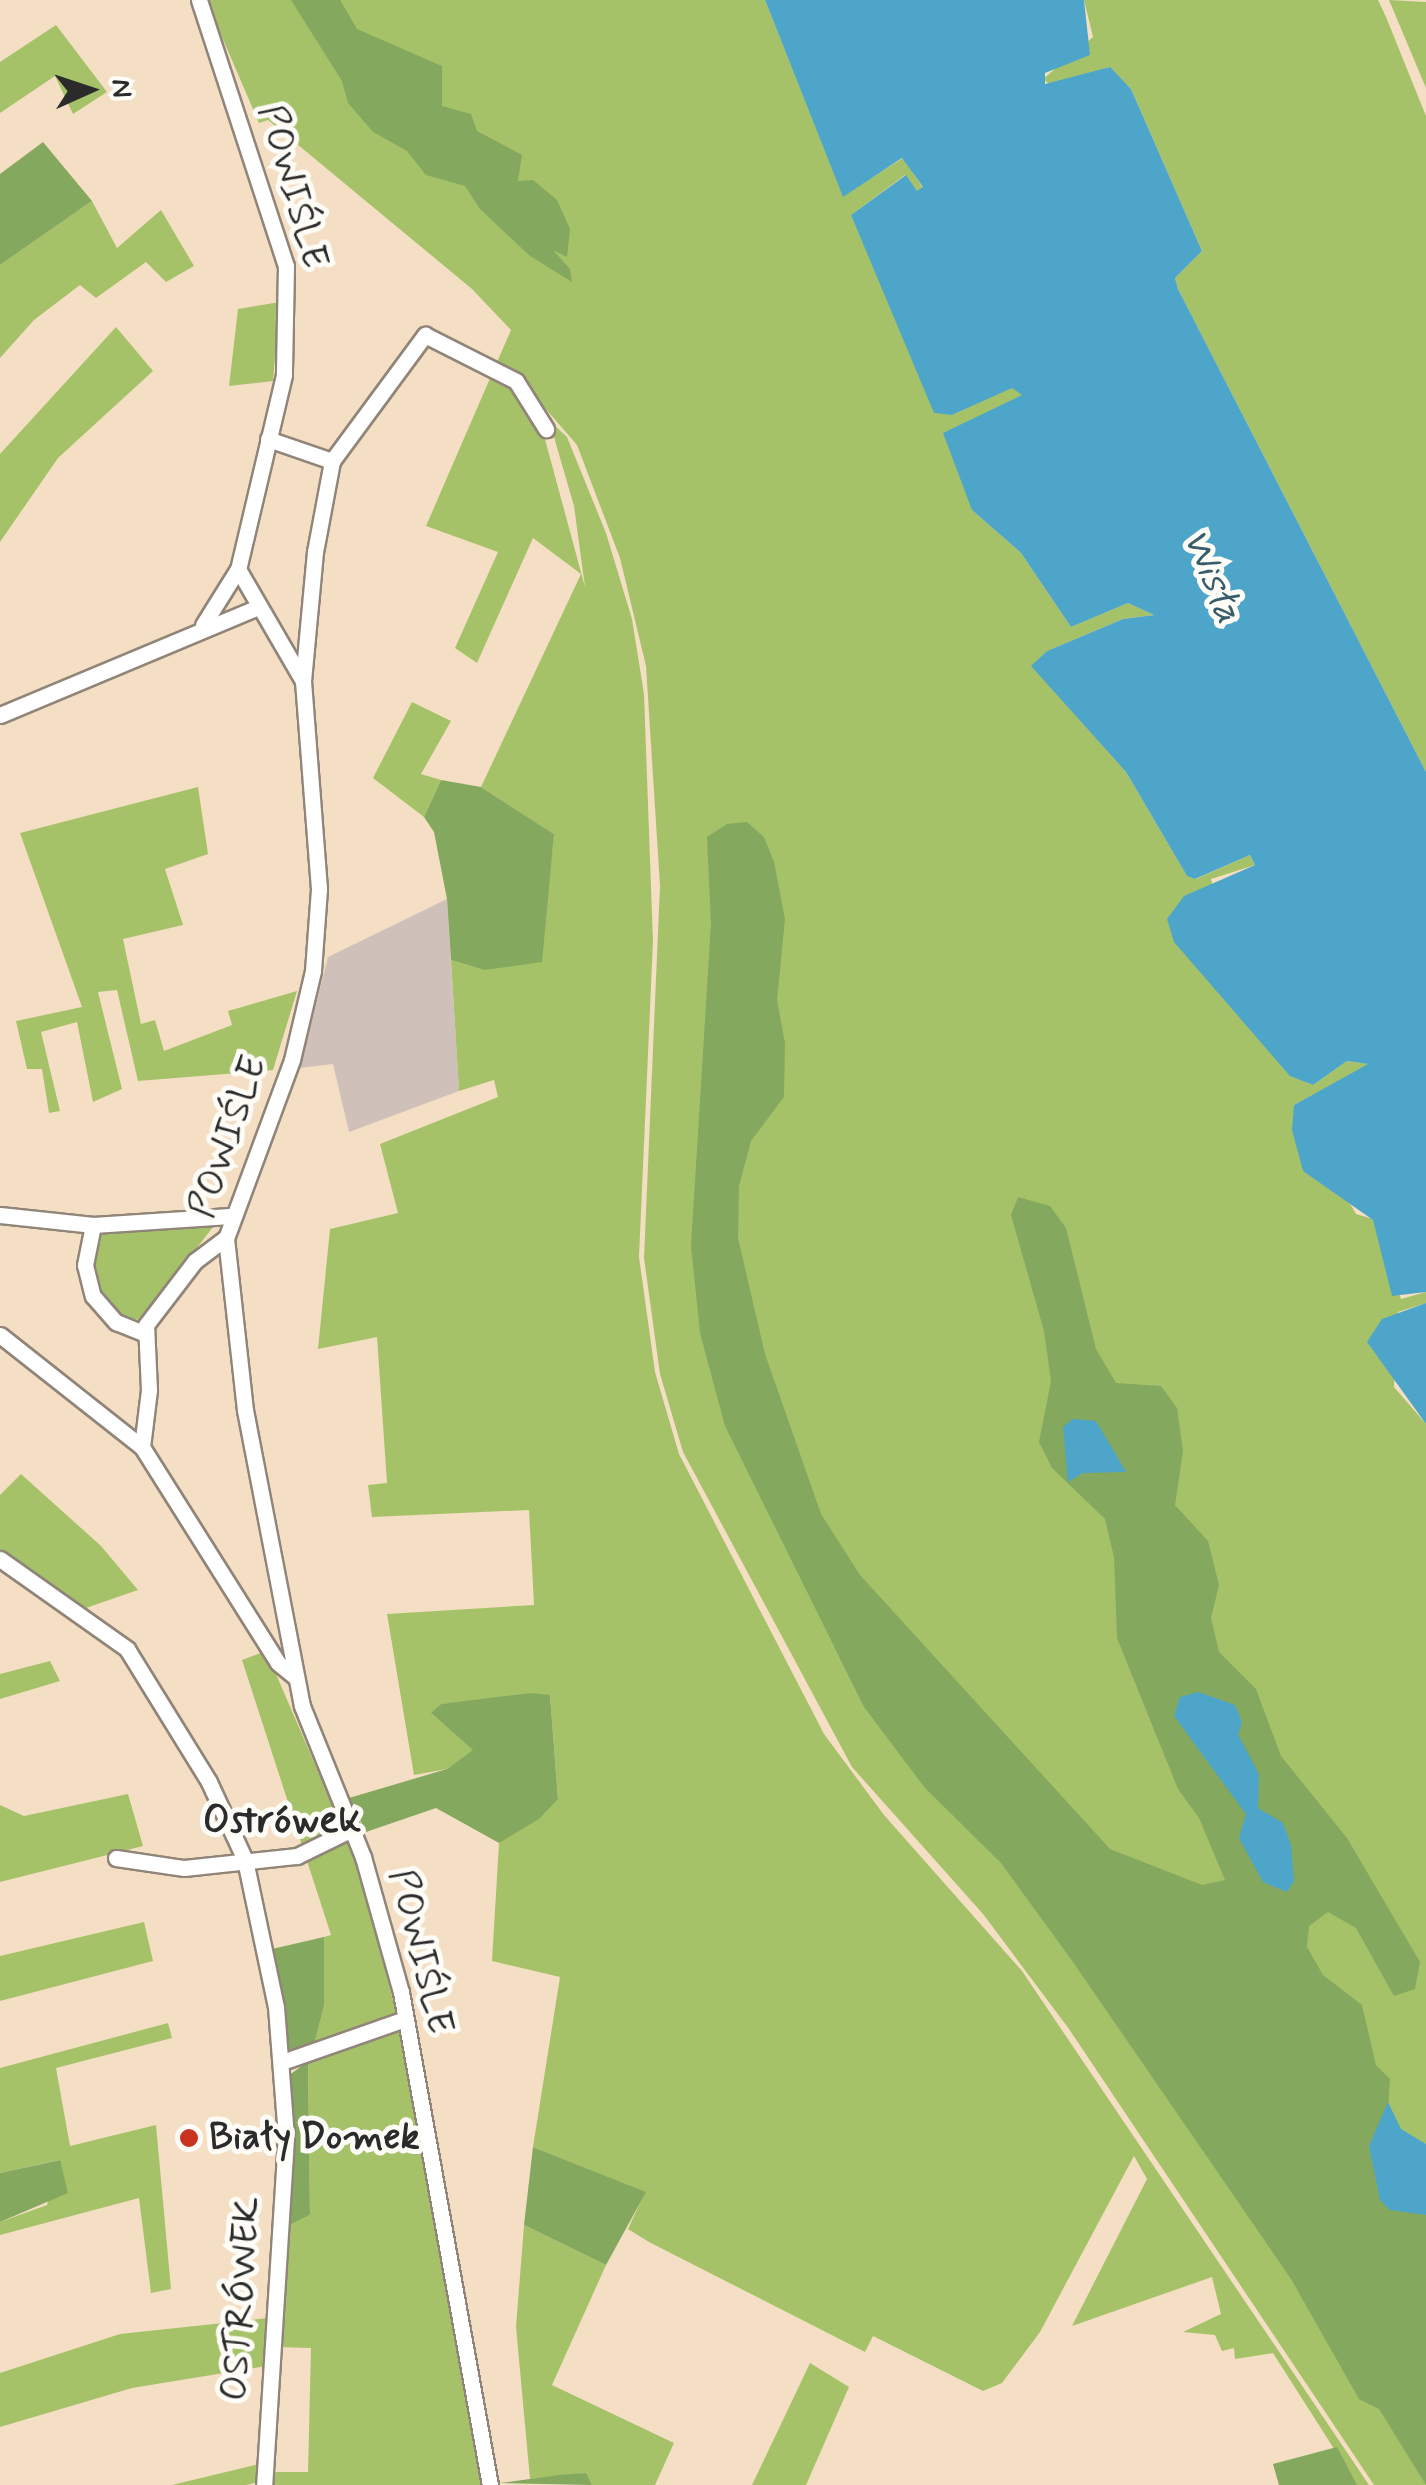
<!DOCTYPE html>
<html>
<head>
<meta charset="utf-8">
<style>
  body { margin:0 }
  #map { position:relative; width:1426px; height:2485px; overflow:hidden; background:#f5dfc4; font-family:Mynerve,sans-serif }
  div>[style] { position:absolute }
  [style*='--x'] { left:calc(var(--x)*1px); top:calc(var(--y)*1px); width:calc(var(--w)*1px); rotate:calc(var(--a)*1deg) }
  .industrial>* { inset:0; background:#cfc0ba }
  .green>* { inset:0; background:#a6c269 }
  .forest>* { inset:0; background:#84a85d }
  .water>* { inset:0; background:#4ea5ca }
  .roads { filter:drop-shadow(2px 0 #908578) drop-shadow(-2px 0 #908578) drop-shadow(0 2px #908578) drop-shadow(0 -2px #908578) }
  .minor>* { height:15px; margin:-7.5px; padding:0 7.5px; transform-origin:7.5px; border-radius:7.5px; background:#fff }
  .dots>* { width:28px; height:28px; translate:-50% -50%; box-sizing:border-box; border:5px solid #fdfcf7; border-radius:50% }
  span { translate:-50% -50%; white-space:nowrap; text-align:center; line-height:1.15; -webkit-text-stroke:10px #fdfcf7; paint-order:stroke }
  .street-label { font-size:38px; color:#2b2b2b }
  .poi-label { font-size:38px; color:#2b2b2b; font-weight:700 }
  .left { translate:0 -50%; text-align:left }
  .water-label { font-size:40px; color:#395c6b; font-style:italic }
  .neighbourhood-label { font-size:40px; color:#2b2b2b; font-weight:700 }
  .north { position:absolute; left:40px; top:40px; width:100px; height:100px; -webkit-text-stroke:8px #fdfcf7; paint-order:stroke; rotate:87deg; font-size:28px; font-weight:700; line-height:40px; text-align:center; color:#2b2b2b }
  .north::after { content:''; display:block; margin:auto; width:35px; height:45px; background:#2b2b2b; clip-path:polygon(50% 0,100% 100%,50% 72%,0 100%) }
</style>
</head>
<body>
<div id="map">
  <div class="industrial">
    <div style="clip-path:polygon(447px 899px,459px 1091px,349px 1132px,333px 1064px,300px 1068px,328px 957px)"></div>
  </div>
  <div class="green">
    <div style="clip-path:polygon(206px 0,765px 0,843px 196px,903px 158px,923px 188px,917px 192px,905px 175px,851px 215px,952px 415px,1012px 387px,1023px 395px,972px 510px,1021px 553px,1071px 627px,1128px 603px,1154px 615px,1123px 619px,1047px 651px,1032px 666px,1126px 772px,1187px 876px,1196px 879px,1250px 855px,1255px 865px,1211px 879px,1251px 1029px,1291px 1076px,1313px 1085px,1347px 1061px,1369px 1064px,1294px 1105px,1356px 1214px,1373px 1219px,1401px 1299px,1426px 1292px,1426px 1303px,1398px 1312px,1394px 1387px,1426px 1424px,1426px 2485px,1374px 2485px,1069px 2029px,983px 1914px,852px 1767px,683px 1452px,660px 1374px,644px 1258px,660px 886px,646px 666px,620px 558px,577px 445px,544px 407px,539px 417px,585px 587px,574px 506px,549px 420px,567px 437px,606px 533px,632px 619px,644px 694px,653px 941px,639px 1257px,655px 1372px,679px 1454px,824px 1734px,884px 1815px,1022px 1971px,1369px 2485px,1357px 2485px,1273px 2353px,1235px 2359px,1234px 2348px,1222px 2351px,1215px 2335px,1183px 2332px,1221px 2314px,1212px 2277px,1072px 2326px,1147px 2179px,1134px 2156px,1040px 2332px,1002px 2383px,983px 2391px,873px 2336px,865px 2352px,649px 2242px,628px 2229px,645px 2192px,533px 2147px,560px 1977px,492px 1961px,499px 1843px,558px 1799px,550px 1695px,441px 1704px,432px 1714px,474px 1750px,447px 1769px,414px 1775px,387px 1614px,534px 1605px,529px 1510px,372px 1517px,368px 1485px,387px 1483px,377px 1337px,318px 1349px,330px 1229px,398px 1213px,380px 1144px,498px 1097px,494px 1080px,459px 1091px,451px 960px,484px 970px,547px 898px,554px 834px,481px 787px,581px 574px,533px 538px,477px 663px,455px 648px,498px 552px,426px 526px,511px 330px,472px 289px,268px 120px,259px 123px)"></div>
    <div style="clip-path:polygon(1084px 0,1378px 0,1386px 17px,1426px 116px,1426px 772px,1178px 289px,1175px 278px,1202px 251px,1131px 89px,1109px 67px,1053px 87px,1043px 79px,1093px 37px)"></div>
    <div style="clip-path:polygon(1389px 0,1426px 2px,1426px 88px)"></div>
    <div style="clip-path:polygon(56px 25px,107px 92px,73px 114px,55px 76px,0 113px,0 62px)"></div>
    <div style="clip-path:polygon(92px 201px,117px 248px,161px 210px,194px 266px,166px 282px,146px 262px,96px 298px,80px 285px,34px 320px,0 358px,0 265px)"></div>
    <div style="clip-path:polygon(280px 302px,273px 381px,229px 386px,238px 309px)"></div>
    <div style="clip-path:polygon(116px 327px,153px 371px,58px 458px,0 542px,0 454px)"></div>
    <div style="clip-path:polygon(412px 702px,451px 721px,421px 774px,441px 780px,424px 817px,373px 778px)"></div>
    <div style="clip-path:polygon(198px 787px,208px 854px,165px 869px,183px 925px,123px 939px,141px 1024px,155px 1020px,164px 1051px,232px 1025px,228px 1011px,297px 991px,273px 1070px,138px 1081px,117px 990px,98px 992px,122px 1089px,93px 1102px,77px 1022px,41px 1032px,60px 1111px,49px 1113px,42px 1069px,27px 1069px,16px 1021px,82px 1007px,20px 833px)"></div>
    <div style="clip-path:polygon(209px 1219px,213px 1227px,142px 1319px,122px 1321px,103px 1302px,92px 1281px,97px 1235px)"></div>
    <div style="clip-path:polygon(21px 1474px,101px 1546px,138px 1590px,83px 1609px,0 1553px,0 1495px)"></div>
    <div style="clip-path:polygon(266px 1651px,358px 1864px,397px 2016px,313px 2049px,324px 2006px,324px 1937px,331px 1935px,242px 1660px)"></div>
    <div style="clip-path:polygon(50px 1661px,60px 1681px,0 1699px,0 1674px)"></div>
    <div style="clip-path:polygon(128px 1794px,143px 1846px,0 1882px,0 1805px,24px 1816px)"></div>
    <div style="clip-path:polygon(144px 1922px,153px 1961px,0 2001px,0 1956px)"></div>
    <div style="clip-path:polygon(168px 2023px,172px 2038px,56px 2068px,70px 2146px,156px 2125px,171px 2289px,151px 2293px,139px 2198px,0 2235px,0 2222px,47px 2205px,59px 2160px,0 2173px,0 2068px)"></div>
    <div style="clip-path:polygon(399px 2028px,487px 2485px,268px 2485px,269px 2472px,308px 2472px,311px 2348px,277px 2347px,280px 2230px,310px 2215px,308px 2061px)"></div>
    <div style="clip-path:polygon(524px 2225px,606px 2265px,552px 2385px,674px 2443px,655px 2485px,592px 2485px,585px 2473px,530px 2479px,516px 2327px)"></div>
    <div style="clip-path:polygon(269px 2318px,266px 2366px,132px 2388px,0 2427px,0 2373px,120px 2334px)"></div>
    <div style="clip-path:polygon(810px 2363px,849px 2387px,806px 2485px,752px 2485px)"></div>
    <div style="clip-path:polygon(259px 2464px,259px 2482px,246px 2485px,172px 2485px)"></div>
  </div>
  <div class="forest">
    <div style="clip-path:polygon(291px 0,340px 0,357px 29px,442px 66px,442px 106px,471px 114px,477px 131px,522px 155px,518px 181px,533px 180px,557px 200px,570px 229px,567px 257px,553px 250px,570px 269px,572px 282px,530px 256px,480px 209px,465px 186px,426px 175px,407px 151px,373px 132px,348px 103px,342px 81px)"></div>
    <div style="clip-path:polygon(43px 142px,92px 201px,0 265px,0 174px)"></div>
    <div style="clip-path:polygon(441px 780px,481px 787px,554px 834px,542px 962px,484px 970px,451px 960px,447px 899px,434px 832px,424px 817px)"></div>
    <div style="clip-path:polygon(747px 822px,764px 837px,774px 862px,785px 919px,777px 1000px,785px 1043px,784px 1097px,751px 1141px,739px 1186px,738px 1238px,765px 1354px,821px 1514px,860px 1575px,1110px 1849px,1202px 1885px,1225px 1880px,1199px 1818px,1178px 1789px,1117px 1638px,1114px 1557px,1105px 1519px,1052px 1468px,1039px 1442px,1051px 1381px,1044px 1331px,1011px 1215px,1018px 1197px,1050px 1206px,1066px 1228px,1096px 1349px,1116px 1383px,1161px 1386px,1177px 1408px,1183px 1451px,1175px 1505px,1208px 1541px,1219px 1585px,1211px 1618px,1219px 1652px,1256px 1689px,1281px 1756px,1347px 1838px,1420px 1962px,1415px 1989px,1394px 1996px,1356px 1928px,1328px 1912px,1309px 1926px,1307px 1947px,1323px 1975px,1362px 2005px,1376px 2065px,1390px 2079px,1386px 2139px,1426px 2209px,1426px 2485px,1379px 2409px,1359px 2399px,1291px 2279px,1073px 1962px,1001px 1863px,925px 1788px,864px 1707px,725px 1426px,700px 1333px,691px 1246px,711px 923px,707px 837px,727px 824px)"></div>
    <div style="clip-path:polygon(531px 1693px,550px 1695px,558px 1799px,539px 1819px,499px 1843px,436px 1808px,366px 1832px,349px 1798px,447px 1769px,473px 1750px,431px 1713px,441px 1704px)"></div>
    <div style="clip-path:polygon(324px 1937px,324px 2006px,313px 2049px,293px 2055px,285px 2052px,272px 1949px)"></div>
    <div style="clip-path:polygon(308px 2061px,310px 2215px,280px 2230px,287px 2077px)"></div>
    <div style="clip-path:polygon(533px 2147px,646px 2192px,606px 2265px,524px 2225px)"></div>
    <div style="clip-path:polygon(60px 2160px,68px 2193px,0 2222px,0 2173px)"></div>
    <div style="clip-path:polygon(1337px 2447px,1357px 2485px,1279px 2485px,1273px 2464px)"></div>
    <div style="clip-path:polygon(586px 2473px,592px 2485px,500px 2483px,559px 2475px)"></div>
  </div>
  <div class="water">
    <div style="clip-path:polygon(765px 0,1084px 0,1090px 55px,1045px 73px,1045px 84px,1110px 67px,1131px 89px,1202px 251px,1175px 278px,1178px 289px,1426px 772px,1426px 1292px,1392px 1296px,1373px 1220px,1303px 1171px,1292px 1130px,1294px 1105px,1368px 1064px,1347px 1061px,1313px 1085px,1290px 1076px,1174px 942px,1167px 919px,1184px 896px,1255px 865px,1250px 855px,1195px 879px,1187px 876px,1126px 772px,1031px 666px,1047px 651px,1123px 619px,1154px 615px,1128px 603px,1071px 627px,1021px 553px,972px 510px,943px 433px,1022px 395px,1012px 388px,952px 415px,934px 413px,851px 215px,906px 175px,917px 191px,923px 187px,902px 158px,843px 197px)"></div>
    <div style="clip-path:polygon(1426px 1303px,1426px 1424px,1367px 1342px,1382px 1319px)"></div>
    <div style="clip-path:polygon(1073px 1419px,1096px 1421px,1126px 1472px,1083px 1473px,1068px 1482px,1063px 1427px)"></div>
    <div style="clip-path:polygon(1198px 1692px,1235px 1705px,1242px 1722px,1238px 1735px,1259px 1774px,1258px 1808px,1283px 1823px,1291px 1845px,1294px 1881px,1287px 1892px,1263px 1882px,1239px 1838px,1246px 1814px,1174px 1716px,1180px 1697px)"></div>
    <div style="clip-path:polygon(1388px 2102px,1401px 2129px,1426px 2144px,1426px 2215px,1390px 2210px,1380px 2200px,1369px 2146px)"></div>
  </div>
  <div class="roads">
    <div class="minor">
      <div style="--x:199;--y:0;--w:280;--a:71.9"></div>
      <div style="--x:286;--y:266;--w:109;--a:91.1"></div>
      <div style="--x:284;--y:375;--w:199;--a:103.3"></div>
      <div style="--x:238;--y:569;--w:129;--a:59.9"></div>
      <div style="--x:303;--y:681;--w:209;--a:85.6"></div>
      <div style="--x:319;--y:889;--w:82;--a:94.2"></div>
      <div style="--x:313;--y:971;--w:91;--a:103.3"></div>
      <div style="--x:292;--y:1060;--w:190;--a:110.3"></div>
      <div style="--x:226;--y:1238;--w:173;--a:83.7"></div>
      <div style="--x:245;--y:1410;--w:301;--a:79.1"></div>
      <div style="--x:302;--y:1706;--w:163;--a:68"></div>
      <div style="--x:363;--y:1857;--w:140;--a:74.3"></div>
      <div style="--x:401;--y:1992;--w:501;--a:79.77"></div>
      <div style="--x:268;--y:439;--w:68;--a:19"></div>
      <div style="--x:203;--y:625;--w:66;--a:-58"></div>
      <div style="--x:303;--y:681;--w:130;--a:-84.7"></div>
      <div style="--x:315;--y:552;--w:93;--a:-79.4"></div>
      <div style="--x:332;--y:461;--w:157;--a:-53.6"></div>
      <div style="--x:425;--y:335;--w:102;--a:26.8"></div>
      <div style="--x:516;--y:381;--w:57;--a:58"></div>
      <div style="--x:0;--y:715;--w:277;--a:-22.7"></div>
      <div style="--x:0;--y:1215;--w:94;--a:6.1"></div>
      <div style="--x:93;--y:1225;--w:137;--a:-3.8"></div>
      <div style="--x:93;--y:1225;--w:41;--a:101.3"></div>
      <div style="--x:85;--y:1265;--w:32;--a:76"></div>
      <div style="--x:93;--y:1296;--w:35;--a:49"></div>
      <div style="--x:116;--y:1322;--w:31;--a:22"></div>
      <div style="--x:0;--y:1335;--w:181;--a:38.3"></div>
      <div style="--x:142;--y:1447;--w:255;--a:57.8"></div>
      <div style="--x:278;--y:1663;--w:22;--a:39"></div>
      <div style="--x:142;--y:1447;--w:57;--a:-83"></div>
      <div style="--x:149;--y:1390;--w:65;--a:-92.6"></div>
      <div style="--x:146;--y:1325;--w:81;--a:-52.6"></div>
      <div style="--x:195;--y:1261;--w:39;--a:-37"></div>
      <div style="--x:0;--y:1559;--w:156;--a:35.3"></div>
      <div style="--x:127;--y:1649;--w:156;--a:58.3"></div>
      <div style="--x:209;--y:1782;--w:86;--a:65.2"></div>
      <div style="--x:245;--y:1860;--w:150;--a:78.1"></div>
      <div style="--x:276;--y:2007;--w:131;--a:85.6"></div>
      <div style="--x:286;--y:2138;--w:348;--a:93.6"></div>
      <div style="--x:116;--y:1858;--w:69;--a:8.4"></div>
      <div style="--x:184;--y:1868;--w:114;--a:-6.1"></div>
      <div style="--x:297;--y:1856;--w:61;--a:-26.1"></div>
      <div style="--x:282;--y:2062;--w:130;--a:-19.3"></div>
    </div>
  </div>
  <div class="dots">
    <div style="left:189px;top:2138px;background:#c8321e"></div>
  </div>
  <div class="street-label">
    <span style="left:292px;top:187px;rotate:74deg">POWIŚLE</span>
    <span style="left:229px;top:1137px;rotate:-71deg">POWIŚLE</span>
    <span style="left:420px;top:1952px;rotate:76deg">POWIŚLE</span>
    <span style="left:242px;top:2299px;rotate:-86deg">OSTRÓWEK</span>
  </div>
  <div class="poi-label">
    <span class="left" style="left:209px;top:2138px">Biały Domek</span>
  </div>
  <div class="water-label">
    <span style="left:1212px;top:576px;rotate:67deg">Wisła</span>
  </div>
  <div class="neighbourhood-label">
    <span style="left:282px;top:1821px">Ostrówek</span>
  </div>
  <div class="north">N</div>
</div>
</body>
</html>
